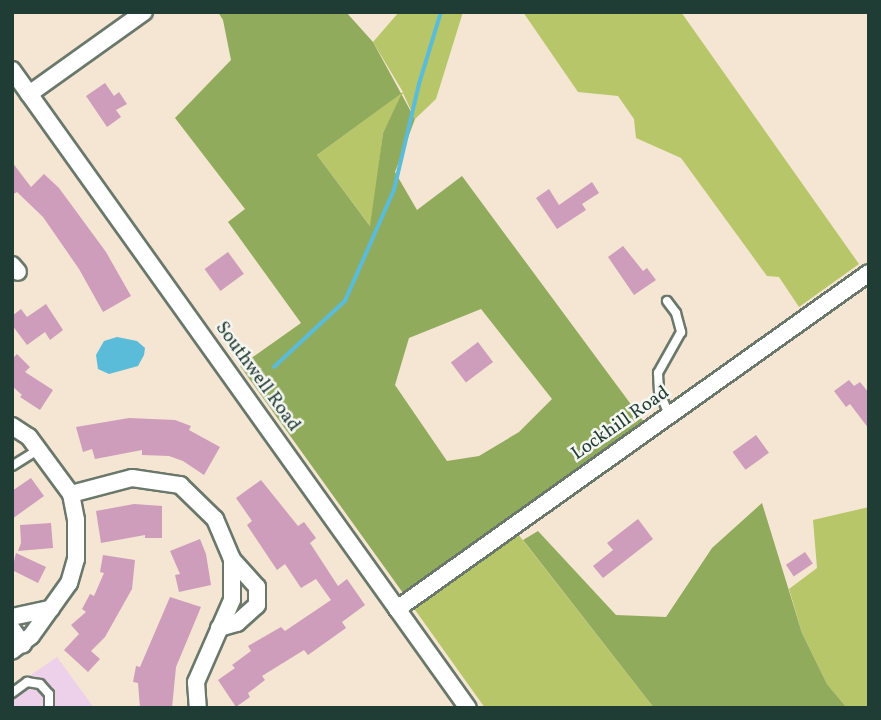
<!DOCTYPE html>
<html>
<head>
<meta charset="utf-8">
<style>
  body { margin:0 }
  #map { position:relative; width:881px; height:720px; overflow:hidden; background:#f4e6d2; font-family:Vollkorn,serif }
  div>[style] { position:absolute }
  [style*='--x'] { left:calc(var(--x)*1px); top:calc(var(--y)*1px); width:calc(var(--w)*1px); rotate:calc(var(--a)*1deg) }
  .built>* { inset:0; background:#edd0e9 }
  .green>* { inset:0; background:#b7c668 }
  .forest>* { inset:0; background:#91ab5c }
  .water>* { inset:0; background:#5abcd8 }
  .stream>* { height:3.5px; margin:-1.75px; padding:0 1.75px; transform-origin:1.75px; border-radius:1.75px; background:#5abcd8 }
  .building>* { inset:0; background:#ce9dbb; transform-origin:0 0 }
  .roads { filter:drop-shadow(2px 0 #6a786b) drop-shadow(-2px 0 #6a786b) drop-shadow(0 2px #6a786b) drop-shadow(0 -2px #6a786b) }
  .service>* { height:8px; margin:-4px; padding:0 4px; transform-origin:4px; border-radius:4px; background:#fff }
  .minor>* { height:16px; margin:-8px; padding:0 8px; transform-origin:8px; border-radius:8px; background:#fff }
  span { translate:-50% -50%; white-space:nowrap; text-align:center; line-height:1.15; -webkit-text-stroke:5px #f6f6f2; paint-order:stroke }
  .street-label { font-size:19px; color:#1f3d34 }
  .frame { position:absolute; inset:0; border:14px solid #1f3d34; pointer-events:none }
</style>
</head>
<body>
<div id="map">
  <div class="built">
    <div style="clip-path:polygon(57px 657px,94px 708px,12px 708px,12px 688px)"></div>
  </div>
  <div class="green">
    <div style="clip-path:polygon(399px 12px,463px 12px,436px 99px,415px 119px,403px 93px,383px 133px,371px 227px,317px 155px,403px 92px,373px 42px)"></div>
    <div style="clip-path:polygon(523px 12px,681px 12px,859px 264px,799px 307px,779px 277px,767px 276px,681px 158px,636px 138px,634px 119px,618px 96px,578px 92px)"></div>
    <div style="clip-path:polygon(869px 507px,869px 708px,847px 708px,827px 684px,802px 633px,789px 589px,817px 568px,813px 520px)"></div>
    <div style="clip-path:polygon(507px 520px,654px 708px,485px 708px,403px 593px)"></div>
  </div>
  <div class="forest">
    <div style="clip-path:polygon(evenodd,218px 12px,346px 12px,373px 42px,415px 119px,395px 172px,417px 210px,462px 176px,644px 422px,403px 593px,240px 366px,301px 323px,228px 222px,245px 209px,175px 118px,231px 60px,223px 20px,218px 12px,402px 93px,383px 133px,370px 226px,317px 155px,402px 93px,218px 12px,481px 309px,552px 399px,519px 432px,479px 456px,447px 461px,395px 385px,409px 338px,481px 309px)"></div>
    <div style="clip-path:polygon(762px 503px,802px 633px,827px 684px,847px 708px,654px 708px,523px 540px,538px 531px,616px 615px,666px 617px,712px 548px)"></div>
  </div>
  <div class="water">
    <div style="clip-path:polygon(117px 337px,137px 341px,145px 348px,144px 355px,138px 366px,109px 374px,98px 369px,96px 355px,104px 341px)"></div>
  </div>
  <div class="stream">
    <div style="--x:274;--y:367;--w:97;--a:-42.9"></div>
    <div style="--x:345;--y:301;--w:121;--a:-66.2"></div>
    <div style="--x:394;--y:190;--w:109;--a:-76.7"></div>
    <div style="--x:419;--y:84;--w:75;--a:-73"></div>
  </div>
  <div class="building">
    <div style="clip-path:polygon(105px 83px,114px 96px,119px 92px,127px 104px,116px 110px,121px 117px,107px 127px,86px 96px)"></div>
    <div style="clip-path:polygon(12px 162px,31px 187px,44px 174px,59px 188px,106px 252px,131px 296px,103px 312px,79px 269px,43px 217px,17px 192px,12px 195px)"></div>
    <div style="clip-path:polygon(592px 182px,599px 193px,582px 204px,586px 210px,557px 229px,536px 198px,549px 189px,559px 205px)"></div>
    <div style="clip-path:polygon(623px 246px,643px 271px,647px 268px,656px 280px,634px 295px,608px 257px)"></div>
    <div style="left:228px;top:252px;width:27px;height:29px;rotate:54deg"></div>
    <div style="clip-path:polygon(46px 304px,63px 330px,50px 340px,45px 332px,27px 345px,12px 325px,12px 316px,21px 309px,27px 317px)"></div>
    <div style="left:478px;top:342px;width:25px;height:34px;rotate:53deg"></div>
    <div style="clip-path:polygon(17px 354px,30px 367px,25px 372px,53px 390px,40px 410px,20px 397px,22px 395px,12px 386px,12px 359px)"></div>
    <div style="clip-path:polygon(849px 380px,854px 386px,860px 382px,869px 393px,869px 429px,850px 404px,846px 407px,834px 391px)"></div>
    <div style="clip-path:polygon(129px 418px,175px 420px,191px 426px,189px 430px,220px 447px,204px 475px,183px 461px,169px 456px,142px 455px,142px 450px,95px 459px,92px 449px,83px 452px,76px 427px)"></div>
    <div style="left:756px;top:435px;width:22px;height:29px;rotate:54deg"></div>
    <div style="clip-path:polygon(31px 478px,44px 496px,12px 519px,12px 491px)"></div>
    <div style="clip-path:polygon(261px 480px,298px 526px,304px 522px,316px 538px,310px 543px,338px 586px,347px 579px,365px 605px,342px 622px,346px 628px,308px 655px,304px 650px,262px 676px,265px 680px,248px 693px,250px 697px,236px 707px,218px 680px,235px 668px,232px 665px,251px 651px,248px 646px,281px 627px,285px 631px,331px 600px,316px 579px,301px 588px,285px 564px,277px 570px,247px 525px,252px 521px,236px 498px)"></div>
    <div style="clip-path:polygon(134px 504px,162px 506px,162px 538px,145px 538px,145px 535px,101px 543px,96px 511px)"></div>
    <div style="clip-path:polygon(638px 519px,653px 539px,603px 578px,593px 566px,613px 550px,607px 543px)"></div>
    <div style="clip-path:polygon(51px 523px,53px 548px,18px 551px,21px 543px,20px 525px)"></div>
    <div style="clip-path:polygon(200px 539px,206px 554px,211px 585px,179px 592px,175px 575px,180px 574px,170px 551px)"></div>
    <div style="left:805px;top:552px;width:14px;height:23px;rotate:56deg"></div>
    <div style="clip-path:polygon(16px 553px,46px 567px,38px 583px,12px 570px)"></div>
    <div style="clip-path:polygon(103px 555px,135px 560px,132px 589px,105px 637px,91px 651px,100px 659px,88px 672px,64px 650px,79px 634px,71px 625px,86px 612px,82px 609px,90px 594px,94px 596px,104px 573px,100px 572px)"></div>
    <div style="clip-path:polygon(170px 597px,201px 607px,176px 667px,172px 708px,140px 708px,138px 683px,133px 682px,136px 666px,140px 667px)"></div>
  </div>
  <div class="roads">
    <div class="service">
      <div style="--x:667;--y:301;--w:15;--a:53"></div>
      <div style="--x:676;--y:313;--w:20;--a:75"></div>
      <div style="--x:681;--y:332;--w:47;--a:119.3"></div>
      <div style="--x:658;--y:373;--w:18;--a:87"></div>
      <div style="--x:659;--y:391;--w:26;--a:67"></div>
      <div style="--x:12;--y:466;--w:31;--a:-32"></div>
      <div style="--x:12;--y:693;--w:19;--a:-36"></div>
      <div style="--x:27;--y:682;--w:13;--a:9"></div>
      <div style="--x:40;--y:684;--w:13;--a:48"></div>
      <div style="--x:49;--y:694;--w:14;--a:90"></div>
    </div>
    <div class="minor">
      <div style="--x:12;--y:70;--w:784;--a:54.45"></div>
      <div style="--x:29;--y:94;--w:141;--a:-35.5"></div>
      <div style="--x:12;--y:265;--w:9;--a:49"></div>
      <div style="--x:12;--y:426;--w:20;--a:33"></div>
      <div style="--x:29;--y:437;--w:71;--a:53.6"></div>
      <div style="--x:71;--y:494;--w:26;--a:79"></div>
      <div style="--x:76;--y:520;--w:39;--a:90"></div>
      <div style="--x:76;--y:559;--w:25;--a:106"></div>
      <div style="--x:69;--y:583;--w:65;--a:125.6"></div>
      <div style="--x:31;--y:636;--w:24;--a:142"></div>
      <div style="--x:71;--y:494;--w:63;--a:-14.7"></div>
      <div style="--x:132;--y:478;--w:49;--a:8.3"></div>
      <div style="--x:180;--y:485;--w:49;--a:44.2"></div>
      <div style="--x:215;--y:519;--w:43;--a:67"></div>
      <div style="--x:232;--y:559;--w:41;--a:90"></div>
      <div style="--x:232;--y:600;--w:90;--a:113.7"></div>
      <div style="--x:196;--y:682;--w:26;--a:86"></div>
      <div style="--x:397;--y:609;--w:579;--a:-35.45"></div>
      <div style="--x:12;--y:617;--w:40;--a:-12"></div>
      <div style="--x:219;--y:628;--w:19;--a:-16"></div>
      <div style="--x:237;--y:623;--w:27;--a:-42"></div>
      <div style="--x:257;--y:605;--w:18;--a:-90"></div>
      <div style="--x:257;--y:587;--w:38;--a:-132"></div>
      <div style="--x:12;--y:629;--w:19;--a:54"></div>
    </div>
  </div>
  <div class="street-label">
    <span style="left:257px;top:377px;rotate:54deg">Southwell Road</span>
    <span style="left:621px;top:424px;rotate:-35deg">Lockhill Road</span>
  </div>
  <div class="frame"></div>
</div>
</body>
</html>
